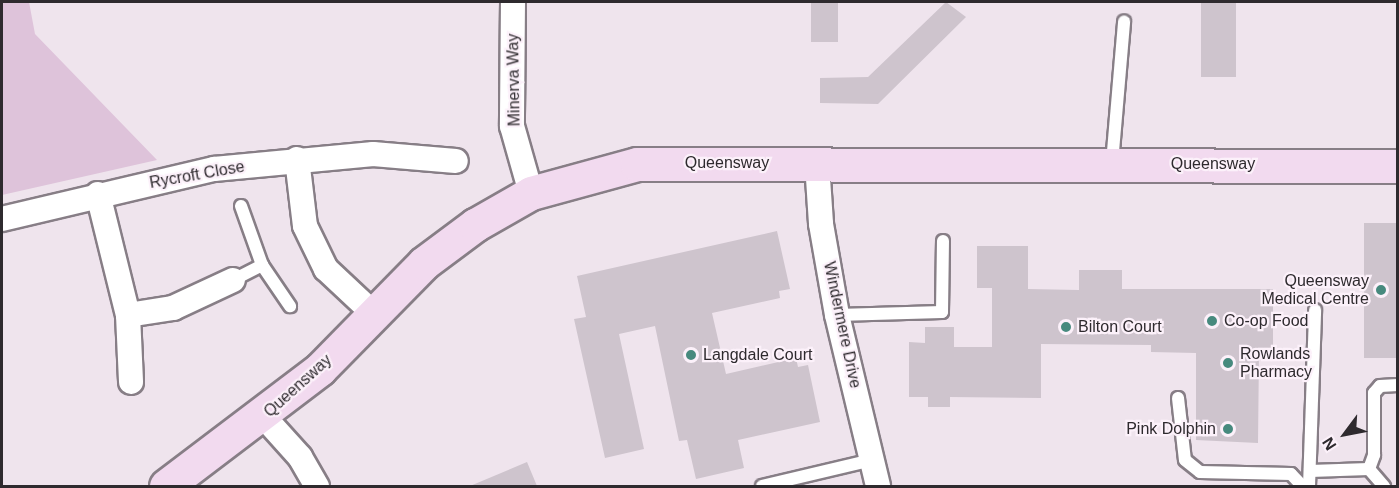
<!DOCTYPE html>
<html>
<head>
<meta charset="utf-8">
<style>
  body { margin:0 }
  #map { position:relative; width:1399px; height:488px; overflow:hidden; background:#efe4ed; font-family:Helvetica,sans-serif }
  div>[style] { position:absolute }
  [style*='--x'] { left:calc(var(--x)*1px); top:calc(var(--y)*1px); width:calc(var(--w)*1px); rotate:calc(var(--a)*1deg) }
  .green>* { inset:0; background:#dec3da }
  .building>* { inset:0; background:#cec4cd; transform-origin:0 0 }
  .roads { filter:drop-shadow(2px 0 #877e86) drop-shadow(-2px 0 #877e86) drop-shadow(0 2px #877e86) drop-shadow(0 -2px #877e86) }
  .lane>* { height:12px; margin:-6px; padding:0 6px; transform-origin:6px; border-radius:6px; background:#fff }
  .street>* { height:24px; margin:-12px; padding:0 12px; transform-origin:12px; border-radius:12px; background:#fff }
  .secondary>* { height:33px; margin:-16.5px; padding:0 16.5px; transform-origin:16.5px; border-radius:16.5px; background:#f2daef }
  .dots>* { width:16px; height:16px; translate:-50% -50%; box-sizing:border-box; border:3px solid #fcf1fa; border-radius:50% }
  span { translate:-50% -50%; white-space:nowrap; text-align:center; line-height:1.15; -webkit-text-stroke:4.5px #fcf1fa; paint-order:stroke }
  .street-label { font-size:16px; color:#2e2a2e }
  .poi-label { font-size:16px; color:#2e2a2e }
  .right { translate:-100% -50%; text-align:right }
  .left { translate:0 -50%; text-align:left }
  .frame { position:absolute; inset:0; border:3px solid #2e2a2e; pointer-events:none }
  .north { position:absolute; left:1315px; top:404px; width:60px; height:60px; -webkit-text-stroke:4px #fcf1fa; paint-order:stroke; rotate:238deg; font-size:16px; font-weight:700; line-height:24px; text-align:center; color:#2e2a2e }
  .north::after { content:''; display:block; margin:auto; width:21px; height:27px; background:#2e2a2e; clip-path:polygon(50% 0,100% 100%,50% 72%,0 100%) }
</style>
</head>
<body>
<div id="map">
  <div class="green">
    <div style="clip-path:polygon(2px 2px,29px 2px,35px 34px,157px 160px,2px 195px)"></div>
  </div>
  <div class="building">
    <div style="left:811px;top:2px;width:27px;height:40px"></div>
    <div style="clip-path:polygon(946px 2px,966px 17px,878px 104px,820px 103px,820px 78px,868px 77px)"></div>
    <div style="left:1201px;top:2px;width:35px;height:75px"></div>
    <div style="left:1364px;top:223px;width:34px;height:135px"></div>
    <div style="clip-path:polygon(777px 231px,790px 289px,779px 291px,780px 298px,712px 313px,726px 374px,796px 358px,798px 367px,808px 365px,820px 422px,738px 440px,744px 468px,696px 479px,687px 440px,679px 441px,655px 326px,619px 334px,644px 449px,605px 458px,574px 319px,586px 317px,577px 276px)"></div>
    <div style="clip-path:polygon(977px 246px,1028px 246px,1028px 289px,1079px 290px,1079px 270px,1122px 270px,1122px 289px,1273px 289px,1273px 352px,1259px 352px,1258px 443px,1196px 440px,1196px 353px,1151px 352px,1151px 345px,1041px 344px,1041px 398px,950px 397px,950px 407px,928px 407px,928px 397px,909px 397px,909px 342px,925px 343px,925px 327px,954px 327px,954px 347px,992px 347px,992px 288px,977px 288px)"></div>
    <div style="clip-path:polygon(527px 462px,537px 486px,470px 486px)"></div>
  </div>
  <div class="roads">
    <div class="lane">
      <div style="--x:1112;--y:163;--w:142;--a:-85.1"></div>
      <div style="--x:241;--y:206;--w:63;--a:70.4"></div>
      <div style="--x:262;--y:265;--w:50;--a:55.7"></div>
      <div style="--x:233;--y:280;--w:33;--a:-27"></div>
      <div style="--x:837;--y:315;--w:105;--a:-1.6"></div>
      <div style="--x:942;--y:312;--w:71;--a:-89.2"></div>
      <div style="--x:1178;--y:398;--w:62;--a:83.6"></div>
      <div style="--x:1185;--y:460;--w:19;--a:39"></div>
      <div style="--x:1200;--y:472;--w:91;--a:1.3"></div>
      <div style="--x:1291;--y:474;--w:16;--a:47"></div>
      <div style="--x:1369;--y:469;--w:15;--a:-70"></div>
      <div style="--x:1374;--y:455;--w:62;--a:-90"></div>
      <div style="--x:1374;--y:393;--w:9;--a:-49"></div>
      <div style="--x:1380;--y:386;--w:18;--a:-3"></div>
      <div style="--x:1310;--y:471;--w:59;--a:-1.9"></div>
      <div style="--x:1369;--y:469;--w:23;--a:49"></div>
      <div style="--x:762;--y:486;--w:113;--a:-13.3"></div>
      <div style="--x:1309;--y:486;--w:176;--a:-88"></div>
    </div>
    <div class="street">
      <div style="--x:513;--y:2;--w:124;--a:90.5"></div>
      <div style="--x:512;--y:126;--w:70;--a:74.2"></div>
      <div style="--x:297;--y:159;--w:67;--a:83.2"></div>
      <div style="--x:305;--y:226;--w:48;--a:64"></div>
      <div style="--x:326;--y:269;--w:64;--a:43.1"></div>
      <div style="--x:817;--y:163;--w:61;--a:86.2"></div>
      <div style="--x:821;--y:224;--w:92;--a:80"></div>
      <div style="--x:837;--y:315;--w:176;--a:76.5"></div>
      <div style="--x:98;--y:194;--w:125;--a:76.1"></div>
      <div style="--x:128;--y:315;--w:67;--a:87.4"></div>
      <div style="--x:2;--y:219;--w:218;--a:-13.3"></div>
      <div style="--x:214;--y:169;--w:160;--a:-5.4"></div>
      <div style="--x:373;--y:154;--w:83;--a:4.8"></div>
      <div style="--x:128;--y:315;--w:46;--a:-8.8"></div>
      <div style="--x:173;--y:308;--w:66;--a:-25"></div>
      <div style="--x:264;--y:417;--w:54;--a:48"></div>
      <div style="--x:300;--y:457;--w:34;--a:60"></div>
    </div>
    <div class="secondary">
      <div style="--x:166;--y:486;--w:193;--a:-37.2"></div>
      <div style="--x:320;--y:369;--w:148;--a:-45.5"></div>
      <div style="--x:424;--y:263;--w:64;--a:-36.7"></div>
      <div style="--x:475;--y:225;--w:64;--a:-29.7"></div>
      <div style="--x:531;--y:193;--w:110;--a:-15.3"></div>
      <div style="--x:637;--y:164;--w:761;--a:0.15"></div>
    </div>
  </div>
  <div class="dots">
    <div style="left:1381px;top:290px;background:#478a7e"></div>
    <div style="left:1212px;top:321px;background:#478a7e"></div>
    <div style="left:1066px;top:327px;background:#478a7e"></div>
    <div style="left:691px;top:355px;background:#478a7e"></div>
    <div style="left:1228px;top:363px;background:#478a7e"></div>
    <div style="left:1228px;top:429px;background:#478a7e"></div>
  </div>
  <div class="street-label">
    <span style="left:514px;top:80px;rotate:-91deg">Minerva Way</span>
    <span style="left:727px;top:163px">Queensway</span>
    <span style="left:1213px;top:164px">Queensway</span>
    <span style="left:197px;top:175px;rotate:-10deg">Rycroft Close</span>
    <span style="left:842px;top:325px;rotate:78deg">Windermere Drive</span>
    <span style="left:298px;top:386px;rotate:-42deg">Queensway</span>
  </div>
  <div class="poi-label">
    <span class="right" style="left:1369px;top:290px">Queensway<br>Medical Centre</span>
    <span class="left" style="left:1224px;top:321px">Co-op Food</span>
    <span class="left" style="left:1078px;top:327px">Bilton Court</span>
    <span class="left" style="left:1240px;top:363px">Rowlands<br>Pharmacy</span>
    <span class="left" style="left:703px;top:355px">Langdale Court</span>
    <span class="right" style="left:1216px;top:429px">Pink Dolphin</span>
  </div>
  <div class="frame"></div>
  <div class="north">N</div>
</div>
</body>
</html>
